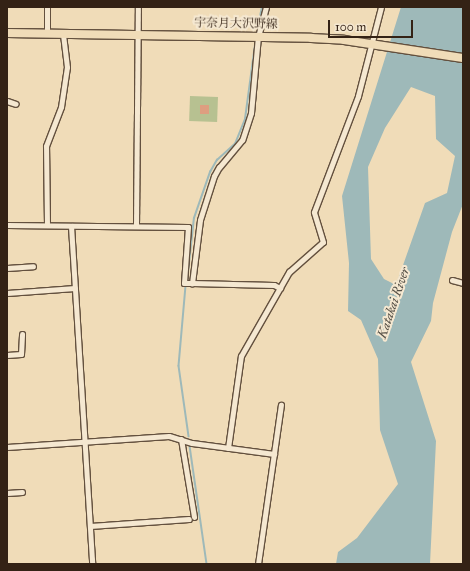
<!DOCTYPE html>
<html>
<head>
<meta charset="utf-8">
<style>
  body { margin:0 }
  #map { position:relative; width:470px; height:571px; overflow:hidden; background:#f0dcb8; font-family:"IM FELL Great Primer","Noto Serif JP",serif }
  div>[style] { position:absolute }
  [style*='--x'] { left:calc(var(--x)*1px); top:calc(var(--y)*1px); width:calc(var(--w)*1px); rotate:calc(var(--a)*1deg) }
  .green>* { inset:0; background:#b7c191; transform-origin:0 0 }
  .water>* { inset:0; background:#9eb9b9 }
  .stream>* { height:1.5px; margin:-0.75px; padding:0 0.75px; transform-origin:0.75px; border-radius:0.75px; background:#9eb9b9 }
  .building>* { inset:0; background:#de9e80; transform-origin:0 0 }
  .roads { filter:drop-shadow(1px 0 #63503e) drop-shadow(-1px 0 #63503e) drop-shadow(0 1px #63503e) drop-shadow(0 -1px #63503e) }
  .minor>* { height:5px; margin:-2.5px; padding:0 2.5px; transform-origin:2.5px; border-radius:2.5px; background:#f5e8d1 }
  .primary>* { height:8px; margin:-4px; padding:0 4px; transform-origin:4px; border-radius:4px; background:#f0dcb8 }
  span { translate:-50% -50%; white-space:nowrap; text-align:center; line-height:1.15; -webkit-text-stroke:4px #f5e8d1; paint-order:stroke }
  .street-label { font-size:12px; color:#342215 }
  .water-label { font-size:13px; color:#544f46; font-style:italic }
  .frame { position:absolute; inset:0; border:8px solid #342215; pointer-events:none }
  .scale { position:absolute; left:328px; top:20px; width:85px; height:18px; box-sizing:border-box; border:2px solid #342215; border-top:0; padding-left:5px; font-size:12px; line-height:14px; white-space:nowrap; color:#342215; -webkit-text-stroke:3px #f5e8d1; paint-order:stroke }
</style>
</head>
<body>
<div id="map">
  <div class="green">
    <div style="left:190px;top:96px;width:28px;height:25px;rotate:2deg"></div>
  </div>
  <div class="water">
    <div style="clip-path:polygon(evenodd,401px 7px,463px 7px,463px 204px,452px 232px,433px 303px,431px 321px,411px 362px,436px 441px,430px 564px,336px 564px,338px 552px,357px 538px,398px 484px,380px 430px,378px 359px,361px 320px,348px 311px,349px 263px,342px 196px,401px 7px,411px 87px,435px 96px,436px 139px,455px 156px,447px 193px,425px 203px,396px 285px,384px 279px,371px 259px,368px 167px,385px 128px,411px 87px)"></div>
  </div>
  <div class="stream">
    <div style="--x:258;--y:26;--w:19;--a:-78"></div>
    <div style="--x:187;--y:281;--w:63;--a:-83.7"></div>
    <div style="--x:194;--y:218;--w:49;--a:-70.8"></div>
    <div style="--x:210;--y:172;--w:14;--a:-60"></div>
    <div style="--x:217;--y:160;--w:24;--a:-42"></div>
    <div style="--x:235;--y:144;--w:27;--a:-68"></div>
    <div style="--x:245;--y:119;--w:75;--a:-82.3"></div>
    <div style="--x:186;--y:286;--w:80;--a:95"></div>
    <div style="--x:179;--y:366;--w:71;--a:81.9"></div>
    <div style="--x:190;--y:446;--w:119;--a:81.8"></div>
  </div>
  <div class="building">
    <div style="left:200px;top:105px;width:9px;height:9px"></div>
  </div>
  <div class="roads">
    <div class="minor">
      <div style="--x:47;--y:7;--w:26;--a:90"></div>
      <div style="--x:266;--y:7;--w:30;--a:105"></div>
      <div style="--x:258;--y:36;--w:77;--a:95.2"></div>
      <div style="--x:251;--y:113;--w:28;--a:108"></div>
      <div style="--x:242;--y:140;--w:35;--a:130"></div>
      <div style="--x:219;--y:167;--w:10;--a:119"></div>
      <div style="--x:214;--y:176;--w:46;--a:107.7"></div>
      <div style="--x:200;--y:220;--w:64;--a:97.2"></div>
      <div style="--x:192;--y:283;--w:82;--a:1.4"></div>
      <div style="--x:274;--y:285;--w:7;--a:27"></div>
      <div style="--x:7;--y:101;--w:9;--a:18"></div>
      <div style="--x:7;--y:225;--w:181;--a:0.6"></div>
      <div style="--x:188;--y:227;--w:56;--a:94.1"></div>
      <div style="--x:184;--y:283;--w:8;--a:0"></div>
      <div style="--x:47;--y:225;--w:79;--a:-90.7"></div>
      <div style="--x:46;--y:146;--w:42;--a:-69"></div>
      <div style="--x:61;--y:107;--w:40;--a:-81.5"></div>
      <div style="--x:67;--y:67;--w:33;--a:-97"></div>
      <div style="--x:136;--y:225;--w:218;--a:-89.5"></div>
      <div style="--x:71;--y:226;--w:339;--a:86.4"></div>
      <div style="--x:7;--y:268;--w:26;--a:-4"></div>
      <div style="--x:452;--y:280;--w:11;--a:15"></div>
      <div style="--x:7;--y:293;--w:68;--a:-4.2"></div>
      <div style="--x:7;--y:355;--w:14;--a:-4"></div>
      <div style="--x:21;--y:354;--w:20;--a:-87"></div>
      <div style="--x:181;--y:439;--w:79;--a:80.5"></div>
      <div style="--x:7;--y:447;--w:162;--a:-3.9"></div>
      <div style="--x:169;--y:436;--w:24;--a:17"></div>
      <div style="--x:192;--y:443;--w:83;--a:7.6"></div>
      <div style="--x:228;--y:448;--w:93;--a:-82"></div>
      <div style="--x:241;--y:356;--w:97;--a:-60.3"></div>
      <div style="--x:289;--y:272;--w:45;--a:-41.4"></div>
      <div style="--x:323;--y:242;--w:31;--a:-107"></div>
      <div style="--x:314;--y:212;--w:124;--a:-69.2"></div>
      <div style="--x:358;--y:96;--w:92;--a:-75.5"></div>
      <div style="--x:7;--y:493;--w:15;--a:-4"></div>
      <div style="--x:90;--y:526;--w:99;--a:-4"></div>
      <div style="--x:258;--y:564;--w:161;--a:-81.8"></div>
    </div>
    <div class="primary">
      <div style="--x:7;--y:33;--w:304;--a:0.9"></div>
      <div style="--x:311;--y:38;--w:33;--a:3"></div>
      <div style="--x:344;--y:40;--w:120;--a:8.6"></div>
    </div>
  </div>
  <div class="street-label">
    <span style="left:236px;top:24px;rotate:1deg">宇奈月大沢野線</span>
  </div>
  <div class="water-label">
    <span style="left:394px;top:303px;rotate:-71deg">Katakai River</span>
  </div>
  <div class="frame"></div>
  <div class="scale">100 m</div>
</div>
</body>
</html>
